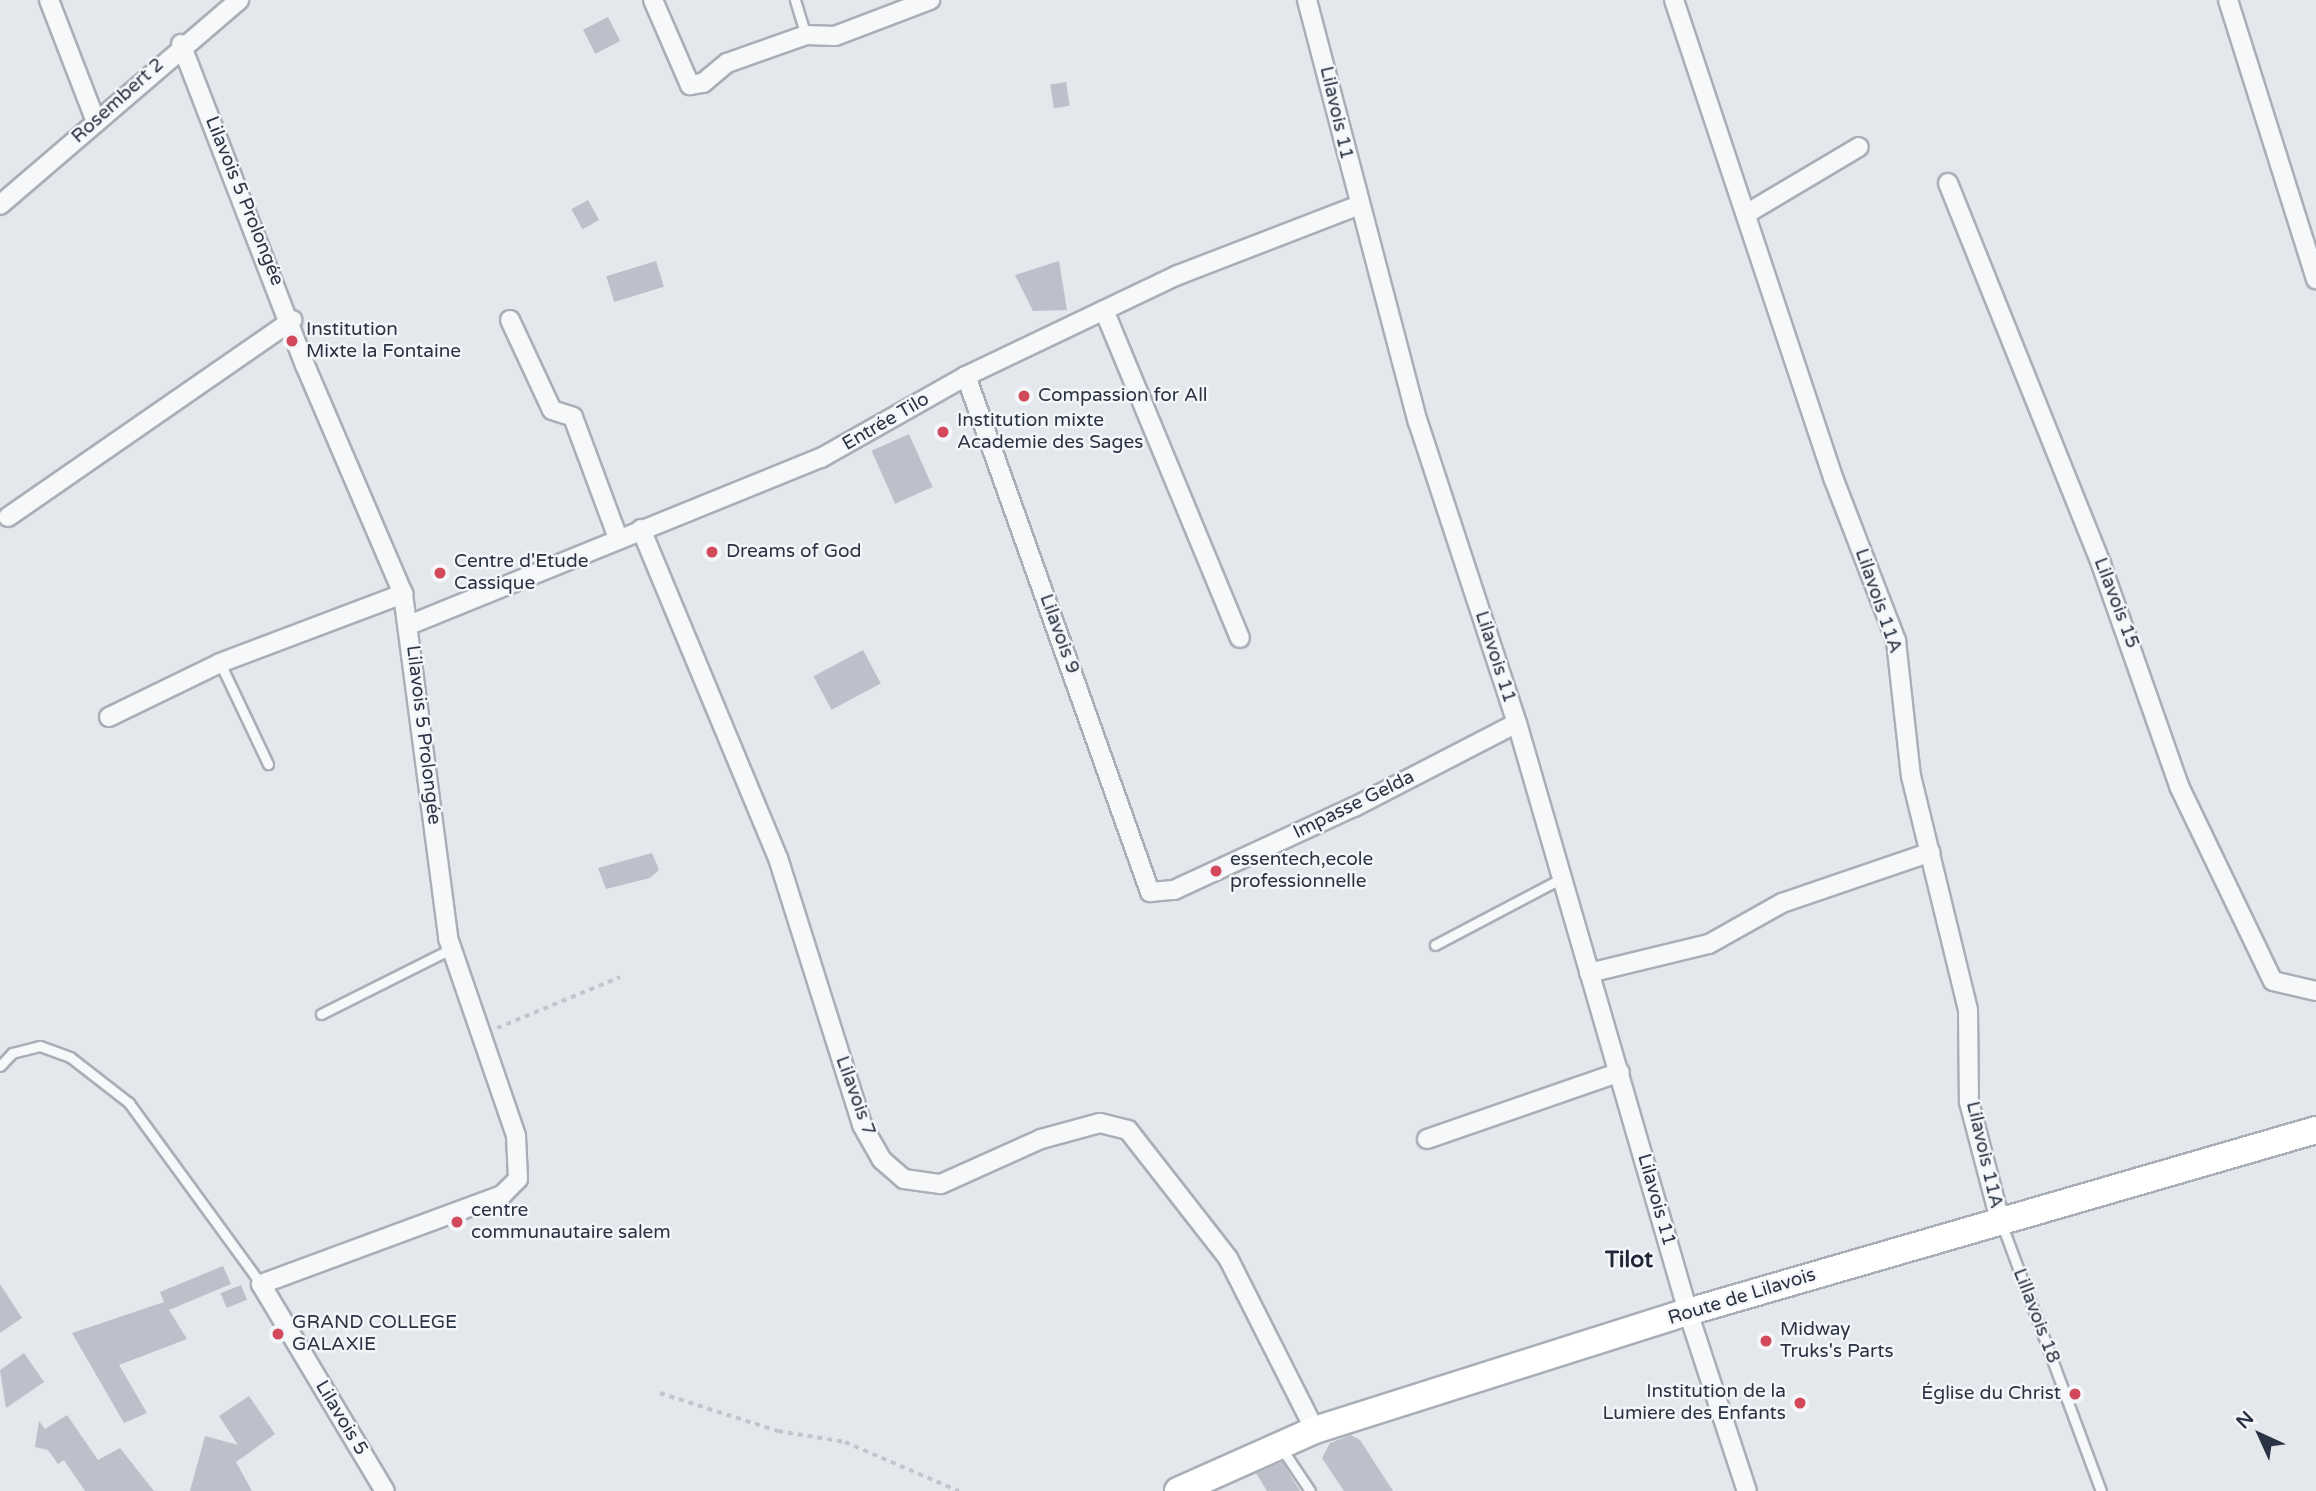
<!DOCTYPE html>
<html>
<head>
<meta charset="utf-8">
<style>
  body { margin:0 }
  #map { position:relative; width:2316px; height:1491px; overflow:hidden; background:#e4e7ec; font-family:"Varela Round",sans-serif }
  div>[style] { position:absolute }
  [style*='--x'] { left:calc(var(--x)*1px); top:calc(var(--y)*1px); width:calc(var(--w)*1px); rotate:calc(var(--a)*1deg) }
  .building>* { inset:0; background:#bbc0ca; transform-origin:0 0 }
  .path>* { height:3.5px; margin-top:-1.75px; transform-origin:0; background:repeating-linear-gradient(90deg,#c2c5cb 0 5px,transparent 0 10px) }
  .roads { filter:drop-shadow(2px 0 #a9aeb7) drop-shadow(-2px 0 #a9aeb7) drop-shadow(0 2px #a9aeb7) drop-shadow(0 -2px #a9aeb7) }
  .lane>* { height:9px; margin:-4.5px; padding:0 4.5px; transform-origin:4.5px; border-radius:4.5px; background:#f7f8fa }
  .street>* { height:18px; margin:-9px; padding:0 9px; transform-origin:9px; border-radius:9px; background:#f7f8fa }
  .secondary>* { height:26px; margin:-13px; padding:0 13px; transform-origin:13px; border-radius:13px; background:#fff }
  .dots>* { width:19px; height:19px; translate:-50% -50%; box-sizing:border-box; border:4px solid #f4f6f9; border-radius:50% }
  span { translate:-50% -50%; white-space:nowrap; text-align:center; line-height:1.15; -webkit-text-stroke:5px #f4f6f9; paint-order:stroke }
  .street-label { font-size:19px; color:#2b3445 }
  .poi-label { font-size:19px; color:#2b3445 }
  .left { translate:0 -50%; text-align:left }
  .right { translate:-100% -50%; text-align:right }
  .quarter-label { font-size:23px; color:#1d2536; font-weight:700 }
  .north { position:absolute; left:2225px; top:1400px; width:70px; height:70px; -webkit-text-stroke:5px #f4f6f9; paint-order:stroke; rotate:315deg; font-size:19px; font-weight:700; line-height:28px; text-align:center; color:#2b3445 }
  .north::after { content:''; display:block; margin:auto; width:24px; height:32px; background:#2b3445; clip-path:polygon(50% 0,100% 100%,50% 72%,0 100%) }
</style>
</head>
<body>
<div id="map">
  <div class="building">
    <div style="left:608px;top:17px;width:27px;height:28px;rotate:63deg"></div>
    <div style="left:1066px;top:82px;width:24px;height:16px;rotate:81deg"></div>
    <div style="left:588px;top:200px;width:23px;height:19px;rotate:61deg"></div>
    <div style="left:656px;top:261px;width:27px;height:52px;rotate:73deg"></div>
    <div style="clip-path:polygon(1059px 261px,1067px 310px,1033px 311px,1015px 275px)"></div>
    <div style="left:909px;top:434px;width:58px;height:41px;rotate:66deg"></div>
    <div style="left:863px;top:650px;width:38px;height:56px;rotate:62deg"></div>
    <div style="clip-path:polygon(652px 853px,659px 870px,650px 878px,606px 889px,598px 868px)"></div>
    <div style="clip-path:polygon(223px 1266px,231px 1284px,169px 1310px,187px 1339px,119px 1365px,147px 1413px,124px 1423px,72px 1333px,164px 1302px,160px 1292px)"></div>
    <div style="clip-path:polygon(0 1284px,22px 1318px,0 1333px)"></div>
    <div style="left:241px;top:1285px;width:16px;height:22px;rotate:68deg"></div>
    <div style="clip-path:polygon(24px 1353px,44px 1382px,6px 1408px,0 1370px)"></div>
    <div style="clip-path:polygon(249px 1396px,275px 1434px,236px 1462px,252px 1491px,190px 1491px,205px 1436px,238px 1445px,219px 1416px)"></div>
    <div style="clip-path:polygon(67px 1415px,98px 1460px,120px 1448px,154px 1491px,85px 1491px,64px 1460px,58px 1464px,48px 1450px,35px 1447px,39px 1421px,45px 1429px)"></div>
    <div style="clip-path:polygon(1351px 1435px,1360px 1440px,1393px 1491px,1344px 1491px,1322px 1458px,1330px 1443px)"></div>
    <div style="clip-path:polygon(1282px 1462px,1283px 1463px,1300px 1491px,1267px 1491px,1256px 1473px)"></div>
  </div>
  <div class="path">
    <div style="--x:497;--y:1028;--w:133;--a:-22.5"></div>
    <div style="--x:660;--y:1393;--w:124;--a:17.9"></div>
    <div style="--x:778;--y:1431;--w:68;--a:9.3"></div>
    <div style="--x:845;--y:1442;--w:124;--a:23.3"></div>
  </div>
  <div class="roads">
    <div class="lane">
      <div style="--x:795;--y:0;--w:37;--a:73"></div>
      <div style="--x:220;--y:663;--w:112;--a:64.6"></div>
      <div style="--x:1435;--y:945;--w:141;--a:-27.8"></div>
      <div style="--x:321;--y:1014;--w:145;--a:-26.6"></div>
      <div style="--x:0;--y:1066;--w:18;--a:-47"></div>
      <div style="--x:12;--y:1053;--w:29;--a:-14"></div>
      <div style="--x:40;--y:1046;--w:32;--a:20"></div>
      <div style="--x:70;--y:1057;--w:75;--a:37.9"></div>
      <div style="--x:129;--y:1103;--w:224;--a:53.9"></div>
      <div style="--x:2002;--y:1225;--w:284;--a:69.6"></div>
      <div style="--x:1282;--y:1449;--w:50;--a:56.3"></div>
    </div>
    <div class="street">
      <div style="--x:49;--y:0;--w:131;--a:68.9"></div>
      <div style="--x:653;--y:0;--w:93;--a:66.5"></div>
      <div style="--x:690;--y:85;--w:13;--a:-9"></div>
      <div style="--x:703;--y:83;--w:31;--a:-40"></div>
      <div style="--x:727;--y:63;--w:84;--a:-19.5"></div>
      <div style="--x:806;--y:35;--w:29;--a:2"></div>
      <div style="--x:835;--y:36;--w:102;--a:-20.8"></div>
      <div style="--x:1307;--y:0;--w:436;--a:75.3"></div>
      <div style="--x:1418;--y:422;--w:317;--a:71.8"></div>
      <div style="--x:1517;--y:723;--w:613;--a:73.81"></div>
      <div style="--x:1688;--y:1312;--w:188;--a:71.8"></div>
      <div style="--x:1674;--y:0;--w:506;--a:71.57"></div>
      <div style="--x:1834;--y:480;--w:173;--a:68.9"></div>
      <div style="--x:1896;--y:641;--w:136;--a:83.7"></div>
      <div style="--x:1911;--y:776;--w:241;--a:76.3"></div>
      <div style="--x:1968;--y:1010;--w:92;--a:89.4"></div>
      <div style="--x:1969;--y:1102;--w:122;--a:75.3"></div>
      <div style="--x:2228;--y:0;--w:293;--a:72.5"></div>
      <div style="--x:181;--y:44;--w:344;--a:68.9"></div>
      <div style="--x:305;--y:365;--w:249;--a:66.8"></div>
      <div style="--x:403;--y:594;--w:347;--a:82.5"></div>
      <div style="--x:448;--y:938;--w:209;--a:71"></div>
      <div style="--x:516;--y:1136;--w:43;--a:87.3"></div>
      <div style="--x:518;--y:1179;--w:23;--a:135"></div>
      <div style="--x:502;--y:1195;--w:257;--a:159.7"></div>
      <div style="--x:261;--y:1284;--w:241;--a:59.1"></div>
      <div style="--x:1948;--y:183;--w:411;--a:68.1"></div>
      <div style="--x:2101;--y:564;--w:235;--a:70.6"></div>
      <div style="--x:2179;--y:786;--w:216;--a:64.3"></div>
      <div style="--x:2273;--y:981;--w:44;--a:13.1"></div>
      <div style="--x:0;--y:205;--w:315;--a:-40.6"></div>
      <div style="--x:1746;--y:214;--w:131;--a:-30.7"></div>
      <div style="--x:1104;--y:310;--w:355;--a:67.5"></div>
      <div style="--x:510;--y:320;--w:99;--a:65"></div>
      <div style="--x:552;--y:410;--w:22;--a:18"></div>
      <div style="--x:573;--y:417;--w:129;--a:69.6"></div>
      <div style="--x:966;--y:376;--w:548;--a:70.37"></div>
      <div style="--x:1150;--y:892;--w:24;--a:-5"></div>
      <div style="--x:1174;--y:890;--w:198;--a:-24.8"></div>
      <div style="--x:1354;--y:807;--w:183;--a:-27.3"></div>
      <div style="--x:8;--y:517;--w:346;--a:-34.7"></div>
      <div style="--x:641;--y:529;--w:356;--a:67.4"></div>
      <div style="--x:778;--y:858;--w:280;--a:72.5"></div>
      <div style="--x:862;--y:1125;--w:40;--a:60.3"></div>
      <div style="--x:882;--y:1160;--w:29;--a:41"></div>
      <div style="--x:904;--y:1179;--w:37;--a:8"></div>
      <div style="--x:941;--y:1184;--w:110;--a:-24.2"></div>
      <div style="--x:1041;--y:1139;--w:61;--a:-15.2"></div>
      <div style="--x:1100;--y:1123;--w:29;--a:14"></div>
      <div style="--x:1128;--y:1130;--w:162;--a:52"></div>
      <div style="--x:1228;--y:1258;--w:193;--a:63.2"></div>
      <div style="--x:409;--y:625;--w:445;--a:-22.1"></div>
      <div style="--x:821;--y:458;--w:167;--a:-29.5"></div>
      <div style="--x:966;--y:376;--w:235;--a:-25.5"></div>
      <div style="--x:1178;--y:275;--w:192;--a:-21.1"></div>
      <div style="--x:109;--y:717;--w:123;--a:-25.9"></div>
      <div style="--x:220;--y:663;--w:196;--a:-20.7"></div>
      <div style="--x:1589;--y:973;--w:123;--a:-13.6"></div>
      <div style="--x:1709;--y:944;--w:84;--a:-29.3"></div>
      <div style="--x:1782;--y:903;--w:157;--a:-18.9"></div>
      <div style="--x:1427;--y:1139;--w:204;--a:-19.1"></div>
    </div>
    <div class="secondary">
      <div style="--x:1178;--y:1491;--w:150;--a:-24"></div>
      <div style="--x:1315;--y:1430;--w:391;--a:-17.6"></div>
      <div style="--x:1688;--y:1312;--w:654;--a:-16.16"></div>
    </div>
  </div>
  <div class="dots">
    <div style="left:292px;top:341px;background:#d1495b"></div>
    <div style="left:1024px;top:396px;background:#d1495b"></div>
    <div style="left:943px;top:432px;background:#d1495b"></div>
    <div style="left:712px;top:552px;background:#d1495b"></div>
    <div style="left:440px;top:573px;background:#d1495b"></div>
    <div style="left:1216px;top:871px;background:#d1495b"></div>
    <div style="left:457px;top:1222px;background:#d1495b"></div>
    <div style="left:278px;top:1334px;background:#d1495b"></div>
    <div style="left:1766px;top:1341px;background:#d1495b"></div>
    <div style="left:2075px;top:1394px;background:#d1495b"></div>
    <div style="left:1800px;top:1403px;background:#d1495b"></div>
  </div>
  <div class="street-label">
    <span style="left:118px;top:101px;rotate:-42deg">Rosembert 2</span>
    <span style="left:1336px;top:113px;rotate:77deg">Lilavois 11</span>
    <span style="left:244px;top:201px;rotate:68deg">Lilavois 5 Prolongée</span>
    <span style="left:886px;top:422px;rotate:-30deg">Entrée Tilo</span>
    <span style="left:1878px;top:601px;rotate:71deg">Lilavois 11A</span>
    <span style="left:2116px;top:603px;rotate:69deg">Lilavois 15</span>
    <span style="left:1059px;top:634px;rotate:70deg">Lilavois 9</span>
    <span style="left:1495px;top:657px;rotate:72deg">Lilavois 11</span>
    <span style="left:423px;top:735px;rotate:83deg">Lilavois 5 Prolongée</span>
    <span style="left:1354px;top:805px;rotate:-26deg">Impasse Gelda</span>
    <span style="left:855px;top:1096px;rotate:70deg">Lilavois 7</span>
    <span style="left:1984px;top:1155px;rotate:77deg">Lilavois 11A</span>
    <span style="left:1656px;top:1200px;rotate:74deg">Lilavois 11</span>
    <span style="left:1742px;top:1297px;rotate:-17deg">Route de Lilavois</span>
    <span style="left:2036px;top:1316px;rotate:69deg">Lillavois 18</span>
    <span style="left:341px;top:1418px;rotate:59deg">Lilavois 5</span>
  </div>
  <div class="poi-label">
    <span class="left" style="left:306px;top:341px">Institution<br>Mixte la Fontaine</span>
    <span class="left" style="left:1038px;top:396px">Compassion for All</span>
    <span class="left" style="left:957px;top:432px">Institution mixte<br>Academie des Sages</span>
    <span class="left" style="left:726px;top:552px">Dreams of God</span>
    <span class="left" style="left:454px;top:573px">Centre d'Etude<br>Cassique</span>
    <span class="left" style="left:1230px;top:871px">essentech,ecole<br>professionnelle</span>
    <span class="left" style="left:471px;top:1222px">centre<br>communautaire salem</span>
    <span class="left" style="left:292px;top:1334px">GRAND COLLEGE<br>GALAXIE</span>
    <span class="left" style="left:1780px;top:1341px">Midway<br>Truks's Parts</span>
    <span class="right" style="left:1786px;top:1403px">Institution de la<br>Lumiere des Enfants</span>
    <span class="right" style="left:2061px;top:1394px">Église du Christ</span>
  </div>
  <div class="quarter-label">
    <span style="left:1629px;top:1260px">Tilot</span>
  </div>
  <div class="north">N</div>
</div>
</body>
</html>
